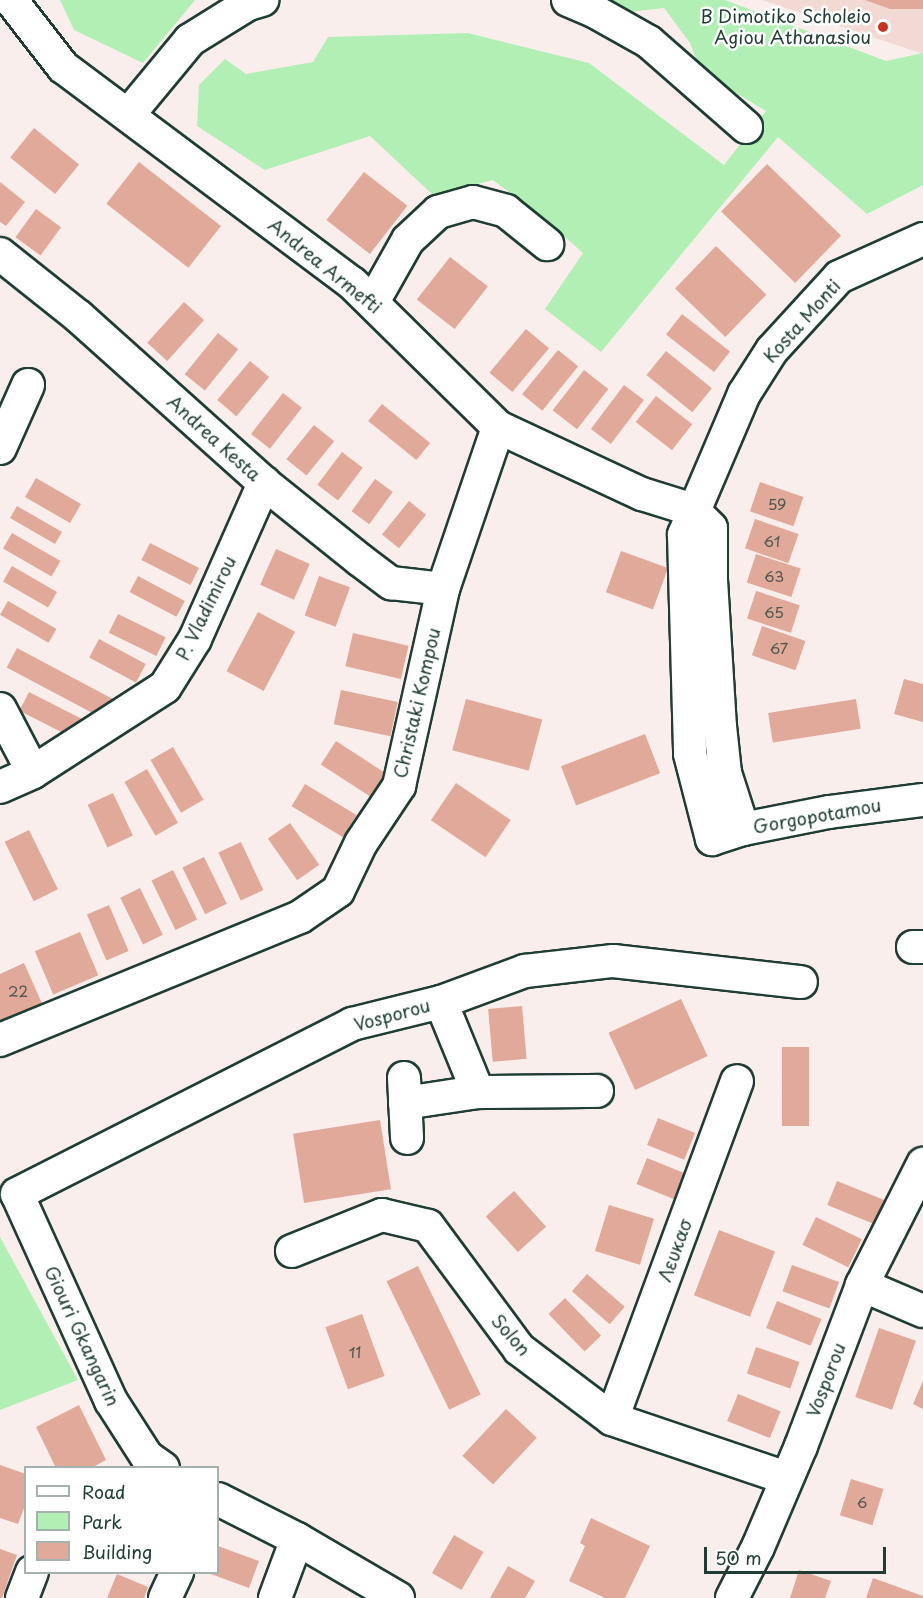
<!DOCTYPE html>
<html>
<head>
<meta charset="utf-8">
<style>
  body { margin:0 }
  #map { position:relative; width:923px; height:1598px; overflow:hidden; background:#f9eeeb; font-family:"Playpen Sans",sans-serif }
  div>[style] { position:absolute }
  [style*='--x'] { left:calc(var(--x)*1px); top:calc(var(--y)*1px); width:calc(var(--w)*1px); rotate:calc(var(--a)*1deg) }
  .built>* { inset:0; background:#f2d9d3 }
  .green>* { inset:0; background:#b1efb5 }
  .building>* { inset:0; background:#e1a99a; transform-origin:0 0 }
  .roads { filter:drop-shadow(2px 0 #1f3d34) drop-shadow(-2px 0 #1f3d34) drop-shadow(0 2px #1f3d34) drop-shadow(0 -2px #1f3d34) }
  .minor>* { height:32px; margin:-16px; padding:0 16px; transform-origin:16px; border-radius:16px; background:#fff }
  .dots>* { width:16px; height:16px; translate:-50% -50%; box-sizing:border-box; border:3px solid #fff; border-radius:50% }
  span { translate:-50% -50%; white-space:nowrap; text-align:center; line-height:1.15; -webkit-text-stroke:5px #fff; paint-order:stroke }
  .number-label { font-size:15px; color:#50584e }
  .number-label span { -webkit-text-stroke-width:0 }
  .poi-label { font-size:18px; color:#1f3d34 }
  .right { translate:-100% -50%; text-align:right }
  .street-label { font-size:18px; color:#1f3d34 }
  .legend { position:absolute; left:24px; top:1466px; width:195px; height:108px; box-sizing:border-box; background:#fff; border:2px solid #a5b1ae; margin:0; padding:8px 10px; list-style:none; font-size:18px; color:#1f3d34 }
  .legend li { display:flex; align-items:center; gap:12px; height:30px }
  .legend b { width:30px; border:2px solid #a5b1ae }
  .scale { position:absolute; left:704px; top:1547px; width:182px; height:27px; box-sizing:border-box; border:3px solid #1f3d34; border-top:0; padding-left:8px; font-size:18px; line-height:21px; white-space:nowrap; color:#1f3d34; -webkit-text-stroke:4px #fff; paint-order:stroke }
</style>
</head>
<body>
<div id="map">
  <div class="built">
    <div style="clip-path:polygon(762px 0,923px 0,923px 54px)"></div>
  </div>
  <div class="green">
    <div style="clip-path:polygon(60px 0,195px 0,143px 63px,74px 30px)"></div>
    <div style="clip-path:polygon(606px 0,725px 0,886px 61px,923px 53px,923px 185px,867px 214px,778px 137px,601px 352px,545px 309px,583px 253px,541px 216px,493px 180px,433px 195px,370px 136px,265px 170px,197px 126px,199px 85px,225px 59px,246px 74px,313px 62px,328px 37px,468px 33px,589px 63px,724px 165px,766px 111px,701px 72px,690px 43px,664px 8px,629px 12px)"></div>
    <div style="clip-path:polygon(0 1237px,78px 1380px,0 1410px)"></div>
  </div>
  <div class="building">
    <div style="clip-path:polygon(865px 0,923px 0,923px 9px,890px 9px)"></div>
    <div style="left:34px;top:128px;width:58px;height:38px;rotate:39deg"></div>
    <div style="left:139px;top:162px;width:104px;height:53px;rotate:38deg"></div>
    <div style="left:767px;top:164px;width:103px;height:66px;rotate:44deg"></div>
    <div style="left:364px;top:172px;width:55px;height:61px;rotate:38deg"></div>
    <div style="clip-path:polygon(0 182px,25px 202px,6px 226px,0 222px)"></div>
    <div style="left:36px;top:209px;width:31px;height:35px;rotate:36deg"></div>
    <div style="left:716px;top:246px;width:70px;height:59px;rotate:44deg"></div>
    <div style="left:450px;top:257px;width:48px;height:54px;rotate:38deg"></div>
    <div style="left:184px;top:302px;width:27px;height:55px;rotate:42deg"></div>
    <div style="left:682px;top:314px;width:61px;height:26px;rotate:38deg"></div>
    <div style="left:526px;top:329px;width:30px;height:57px;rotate:40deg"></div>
    <div style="left:218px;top:333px;width:26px;height:53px;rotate:39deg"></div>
    <div style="left:558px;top:350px;width:26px;height:57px;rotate:39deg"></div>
    <div style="left:666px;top:351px;width:59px;height:31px;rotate:39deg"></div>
    <div style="left:250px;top:361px;width:25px;height:51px;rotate:40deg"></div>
    <div style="left:584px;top:370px;width:31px;height:51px;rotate:38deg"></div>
    <div style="left:624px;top:385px;width:25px;height:55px;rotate:37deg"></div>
    <div style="left:283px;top:393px;width:24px;height:52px;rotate:38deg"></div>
    <div style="left:656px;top:396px;width:46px;height:33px;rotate:38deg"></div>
    <div style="left:382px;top:404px;width:62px;height:22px;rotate:39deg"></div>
    <div style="left:314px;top:425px;width:26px;height:44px;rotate:39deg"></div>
    <div style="left:342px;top:452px;width:26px;height:41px;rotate:37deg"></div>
    <div style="left:36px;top:478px;width:52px;height:22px;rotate:30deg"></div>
    <div style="left:375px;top:479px;width:22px;height:40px;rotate:36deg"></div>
    <div style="left:760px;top:482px;width:46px;height:31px;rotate:19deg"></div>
    <div style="left:409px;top:501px;width:22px;height:43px;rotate:39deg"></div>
    <div style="left:17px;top:506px;width:52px;height:14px;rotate:30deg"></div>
    <div style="left:755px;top:519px;width:46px;height:31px;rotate:19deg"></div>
    <div style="left:12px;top:533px;width:56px;height:18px;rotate:30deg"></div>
    <div style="left:150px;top:543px;width:55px;height:19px;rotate:27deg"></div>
    <div style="left:276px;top:549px;width:37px;height:39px;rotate:24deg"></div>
    <div style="left:621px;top:551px;width:50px;height:44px;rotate:20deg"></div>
    <div style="left:756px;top:554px;width:47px;height:30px;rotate:18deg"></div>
    <div style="left:12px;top:566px;width:52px;height:18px;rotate:30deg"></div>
    <div style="left:138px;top:576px;width:53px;height:18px;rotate:28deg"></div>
    <div style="left:319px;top:576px;width:33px;height:42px;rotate:20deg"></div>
    <div style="left:756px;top:591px;width:46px;height:29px;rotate:18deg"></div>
    <div style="left:8px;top:601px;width:56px;height:16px;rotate:30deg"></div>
    <div style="left:258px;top:612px;width:42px;height:67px;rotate:28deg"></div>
    <div style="left:118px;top:614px;width:53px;height:21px;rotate:26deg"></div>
    <div style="left:762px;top:626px;width:46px;height:31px;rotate:19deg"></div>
    <div style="left:353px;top:633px;width:57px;height:34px;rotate:13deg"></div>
    <div style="left:99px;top:639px;width:53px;height:21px;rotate:28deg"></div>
    <div style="left:17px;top:648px;width:110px;height:22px;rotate:28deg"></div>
    <div style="clip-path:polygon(904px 679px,923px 684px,923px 722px,894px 714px)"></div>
    <div style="left:341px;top:690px;width:58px;height:35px;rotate:12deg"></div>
    <div style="left:29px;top:692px;width:59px;height:21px;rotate:27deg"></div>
    <div style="left:466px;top:699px;width:79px;height:53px;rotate:15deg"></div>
    <div style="left:856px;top:699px;width:30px;height:89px;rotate:81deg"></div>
    <div style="left:645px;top:734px;width:42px;height:90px;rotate:69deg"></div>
    <div style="left:336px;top:741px;width:59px;height:28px;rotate:33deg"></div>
    <div style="left:173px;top:747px;width:61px;height:26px;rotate:60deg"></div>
    <div style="left:147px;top:769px;width:62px;height:26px;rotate:60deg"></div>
    <div style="left:456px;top:783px;width:66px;height:45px;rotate:34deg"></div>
    <div style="left:305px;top:784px;width:60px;height:26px;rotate:31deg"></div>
    <div style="left:113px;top:793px;width:47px;height:28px;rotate:65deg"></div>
    <div style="left:290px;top:823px;width:51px;height:27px;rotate:55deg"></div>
    <div style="left:29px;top:830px;width:66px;height:27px;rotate:64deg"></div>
    <div style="left:241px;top:842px;width:53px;height:25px;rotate:65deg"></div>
    <div style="left:204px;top:857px;width:52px;height:24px;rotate:64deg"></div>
    <div style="left:173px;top:870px;width:55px;height:24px;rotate:64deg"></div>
    <div style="left:140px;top:888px;width:52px;height:22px;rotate:64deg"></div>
    <div style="left:109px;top:905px;width:50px;height:24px;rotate:67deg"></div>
    <div style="left:80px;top:932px;width:47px;height:49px;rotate:67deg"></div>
    <div style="clip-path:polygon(24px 963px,44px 1008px,0 1028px,0 974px)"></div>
    <div style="left:681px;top:999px;width:63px;height:80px;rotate:65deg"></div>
    <div style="left:522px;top:1006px;width:53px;height:34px;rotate:85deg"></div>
    <div style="left:782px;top:1047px;width:27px;height:79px"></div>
    <div style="left:658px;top:1118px;width:40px;height:29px;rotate:22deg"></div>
    <div style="left:380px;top:1120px;width:70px;height:88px;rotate:81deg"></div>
    <div style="left:647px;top:1158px;width:46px;height:28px;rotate:22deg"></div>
    <div style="left:837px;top:1181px;width:51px;height:26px;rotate:22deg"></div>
    <div style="left:514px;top:1191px;width:48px;height:38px;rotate:48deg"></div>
    <div style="left:609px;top:1205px;width:47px;height:48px;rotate:17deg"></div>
    <div style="left:816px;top:1217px;width:51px;height:31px;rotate:26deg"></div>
    <div style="left:719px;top:1230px;width:60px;height:70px;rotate:21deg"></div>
    <div style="left:792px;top:1265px;width:50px;height:28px;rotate:20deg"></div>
    <div style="left:418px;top:1266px;width:143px;height:35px;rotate:64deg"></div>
    <div style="left:587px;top:1274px;width:50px;height:23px;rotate:41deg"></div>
    <div style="left:565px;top:1298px;width:52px;height:23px;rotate:46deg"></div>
    <div style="left:777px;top:1301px;width:48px;height:29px;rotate:22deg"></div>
    <div style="left:362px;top:1314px;width:66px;height:39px;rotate:70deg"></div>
    <div style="left:879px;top:1328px;width:39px;height:73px;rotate:19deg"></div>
    <div style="left:756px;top:1347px;width:46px;height:28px;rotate:19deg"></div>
    <div style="clip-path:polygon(923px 1381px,923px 1409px,913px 1404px)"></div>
    <div style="left:738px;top:1394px;width:46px;height:29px;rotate:22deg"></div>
    <div style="clip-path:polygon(79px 1405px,106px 1460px,91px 1468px,56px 1468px,36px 1427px)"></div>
    <div style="left:506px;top:1409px;width:42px;height:64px;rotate:43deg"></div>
    <div style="clip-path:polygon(0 1465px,26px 1474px,26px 1503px,18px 1524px,0 1518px)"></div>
    <div style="left:851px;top:1479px;width:34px;height:38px;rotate:17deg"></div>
    <div style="clip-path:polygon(591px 1518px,650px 1546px,625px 1598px,605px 1598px,569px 1581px,585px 1546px,580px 1543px)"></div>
    <div style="left:454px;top:1535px;width:34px;height:44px;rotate:30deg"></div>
    <div style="clip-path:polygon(218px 1546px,259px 1561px,249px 1588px,208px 1573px,218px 1572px)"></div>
    <div style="clip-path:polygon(0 1549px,17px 1555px,2px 1598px,0 1598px)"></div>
    <div style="clip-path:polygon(508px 1566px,535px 1581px,525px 1598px,490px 1598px)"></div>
    <div style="clip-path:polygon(799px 1570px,831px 1581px,825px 1598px,790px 1598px)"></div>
    <div style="clip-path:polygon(117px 1574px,148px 1587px,144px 1598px,107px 1598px)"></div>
    <div style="clip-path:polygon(873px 1578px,923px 1596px,923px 1598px,866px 1598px)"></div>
  </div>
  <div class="roads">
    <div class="minor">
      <div style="--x:11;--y:0;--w:85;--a:52.2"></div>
      <div style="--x:63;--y:67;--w:361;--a:36.8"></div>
      <div style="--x:352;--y:283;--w:205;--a:44.6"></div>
      <div style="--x:498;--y:427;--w:159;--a:25"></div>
      <div style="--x:642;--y:494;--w:53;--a:17.4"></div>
      <div style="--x:693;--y:510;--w:25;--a:45"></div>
      <div style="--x:711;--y:528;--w:52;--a:90"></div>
      <div style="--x:711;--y:580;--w:146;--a:86.5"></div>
      <div style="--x:720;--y:726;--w:47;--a:83.9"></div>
      <div style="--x:725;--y:773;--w:59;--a:72.2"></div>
      <div style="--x:568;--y:0;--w:28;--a:23"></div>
      <div style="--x:594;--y:11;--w:63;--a:29.4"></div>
      <div style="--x:649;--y:42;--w:129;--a:41.2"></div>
      <div style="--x:128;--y:115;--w:97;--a:-50.4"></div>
      <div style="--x:190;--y:40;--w:68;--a:-31.8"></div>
      <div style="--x:248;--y:4;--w:15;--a:-16"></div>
      <div style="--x:923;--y:239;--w:92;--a:155.7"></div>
      <div style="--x:839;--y:277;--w:99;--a:132.5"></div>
      <div style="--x:772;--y:350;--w:52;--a:122.5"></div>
      <div style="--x:744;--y:394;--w:153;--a:113.1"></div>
      <div style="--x:684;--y:535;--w:219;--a:88.4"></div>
      <div style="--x:690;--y:754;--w:88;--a:75.5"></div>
      <div style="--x:712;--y:839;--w:33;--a:-18"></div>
      <div style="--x:743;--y:829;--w:88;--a:-11.2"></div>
      <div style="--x:829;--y:812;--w:95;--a:-7.3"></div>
      <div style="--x:0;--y:254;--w:100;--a:38.5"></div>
      <div style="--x:78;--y:316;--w:250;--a:41.9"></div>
      <div style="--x:264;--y:483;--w:123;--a:38.7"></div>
      <div style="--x:360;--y:560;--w:39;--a:37"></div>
      <div style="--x:391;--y:583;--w:52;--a:6.6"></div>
      <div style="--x:373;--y:302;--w:71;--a:-60.6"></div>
      <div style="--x:408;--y:240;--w:41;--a:-43"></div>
      <div style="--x:438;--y:212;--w:36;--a:-16"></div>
      <div style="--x:473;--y:202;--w:34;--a:15"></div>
      <div style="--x:506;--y:211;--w:53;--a:38.8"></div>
      <div style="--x:0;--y:448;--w:69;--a:-66"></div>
      <div style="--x:0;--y:709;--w:71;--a:62.4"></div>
      <div style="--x:0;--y:787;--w:36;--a:-24"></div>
      <div style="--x:33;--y:772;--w:157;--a:-32.8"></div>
      <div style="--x:165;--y:687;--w:57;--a:-58"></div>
      <div style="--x:195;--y:639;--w:171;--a:-66.1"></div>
      <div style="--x:913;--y:947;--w:10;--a:0"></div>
      <div style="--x:441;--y:1002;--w:97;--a:67.7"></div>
      <div style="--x:0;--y:1040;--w:324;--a:-22.3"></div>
      <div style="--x:300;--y:917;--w:46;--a:-34.4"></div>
      <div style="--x:338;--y:891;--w:53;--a:-64.4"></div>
      <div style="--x:361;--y:843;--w:69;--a:-56.3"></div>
      <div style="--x:399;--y:786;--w:202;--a:-77.4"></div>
      <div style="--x:443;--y:589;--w:171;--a:-71.2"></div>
      <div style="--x:404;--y:1078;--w:60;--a:87.1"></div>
      <div style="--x:405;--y:1103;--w:74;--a:-8.6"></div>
      <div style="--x:478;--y:1092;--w:119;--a:-0.5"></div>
      <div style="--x:292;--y:1251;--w:97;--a:-21.8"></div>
      <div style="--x:382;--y:1215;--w:47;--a:13.4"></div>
      <div style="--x:428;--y:1226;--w:153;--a:53.5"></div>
      <div style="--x:519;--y:1349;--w:116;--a:37"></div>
      <div style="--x:612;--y:1419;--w:184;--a:18.7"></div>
      <div style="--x:862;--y:1285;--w:66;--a:23.1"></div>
      <div style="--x:612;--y:1419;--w:360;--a:-69.7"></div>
      <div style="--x:163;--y:1468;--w:19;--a:-145"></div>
      <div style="--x:147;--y:1457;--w:67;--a:-122.7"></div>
      <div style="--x:111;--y:1401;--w:227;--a:-114.4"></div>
      <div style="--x:17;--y:1194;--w:376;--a:-26.9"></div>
      <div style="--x:352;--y:1024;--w:92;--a:-13.9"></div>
      <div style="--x:441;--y:1002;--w:90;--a:-20.3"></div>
      <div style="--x:525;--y:971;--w:89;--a:-6.5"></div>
      <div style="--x:613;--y:961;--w:189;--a:6.4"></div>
      <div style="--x:218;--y:1499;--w:89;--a:26.9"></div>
      <div style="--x:297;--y:1539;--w:117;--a:30.3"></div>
      <div style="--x:22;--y:1598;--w:28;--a:-69"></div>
      <div style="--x:165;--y:1598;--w:29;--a:-65"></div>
      <div style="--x:275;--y:1598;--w:63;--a:-69.6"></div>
      <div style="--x:732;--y:1598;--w:57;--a:-63"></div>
      <div style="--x:758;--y:1547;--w:110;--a:-66.9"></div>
      <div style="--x:801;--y:1446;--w:172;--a:-69.2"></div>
      <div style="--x:862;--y:1285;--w:136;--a:-63.2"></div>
    </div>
  </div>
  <div class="dots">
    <div style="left:883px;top:27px;background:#c8321e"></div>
  </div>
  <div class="number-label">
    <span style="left:777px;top:504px">59</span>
    <span style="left:772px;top:541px">61</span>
    <span style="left:774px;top:576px">63</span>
    <span style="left:774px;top:612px">65</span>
    <span style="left:779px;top:648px">67</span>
    <span style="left:18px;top:991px">22</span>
    <span style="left:355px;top:1352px">11</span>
    <span style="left:862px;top:1502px">6</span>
  </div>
  <div class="poi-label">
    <span class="right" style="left:871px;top:27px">B Dimotiko Scholeio<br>Agiou Athanasiou</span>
  </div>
  <div class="street-label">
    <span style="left:325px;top:266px;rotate:39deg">Andrea Armefti</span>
    <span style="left:802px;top:321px;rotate:-48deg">Kosta Monti</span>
    <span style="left:214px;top:438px;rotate:42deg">Andrea Kesta</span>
    <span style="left:206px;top:608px;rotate:-64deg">P. Vladimirou</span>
    <span style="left:417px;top:703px;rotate:-77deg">Christaki Kompou</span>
    <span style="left:817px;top:816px;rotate:-10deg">Gorgopotamou</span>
    <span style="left:392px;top:1015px;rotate:-15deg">Vosporou</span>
    <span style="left:675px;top:1250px;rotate:-70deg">Λευκασ</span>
    <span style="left:511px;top:1335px;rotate:49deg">Solon</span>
    <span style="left:82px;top:1336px;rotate:65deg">Giouri Gkangarin</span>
    <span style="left:826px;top:1380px;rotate:-69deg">Vosporou</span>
  </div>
  <ul class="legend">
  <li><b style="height:8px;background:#fff"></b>Road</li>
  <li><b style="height:16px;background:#b1efb5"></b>Park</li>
  <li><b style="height:16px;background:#e1a99a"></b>Building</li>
  </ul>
  <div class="scale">50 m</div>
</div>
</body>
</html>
